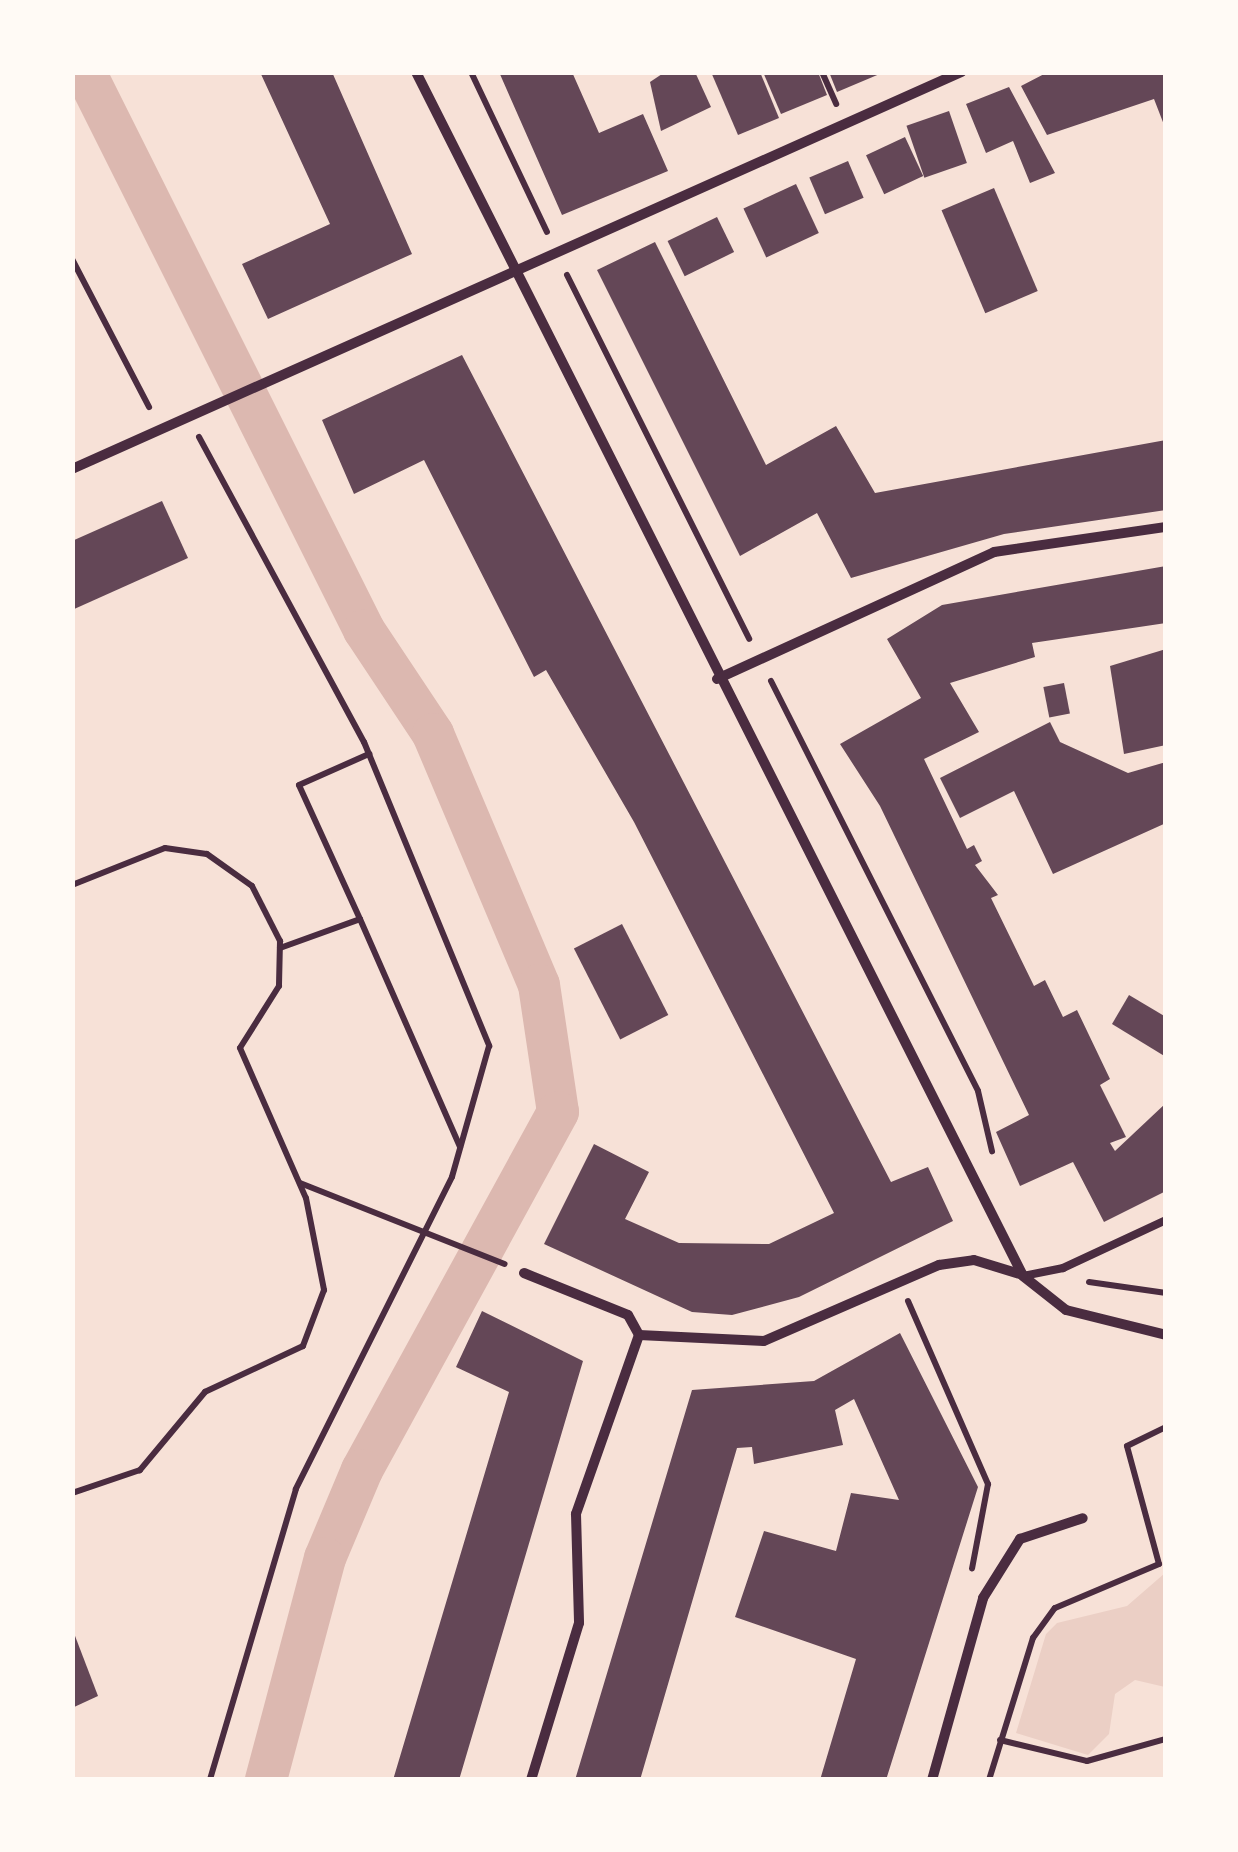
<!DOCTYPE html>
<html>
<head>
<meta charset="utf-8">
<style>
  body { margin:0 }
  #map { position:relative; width:1238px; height:1852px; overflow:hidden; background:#f7e1d7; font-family:"Varela Round",sans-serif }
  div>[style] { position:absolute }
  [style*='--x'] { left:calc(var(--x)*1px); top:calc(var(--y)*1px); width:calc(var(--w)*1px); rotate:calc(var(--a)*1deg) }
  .green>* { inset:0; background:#ebcfc5 }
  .canal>* { height:42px; margin:-21px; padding:0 21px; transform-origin:21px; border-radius:21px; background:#dcb8b0 }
  .building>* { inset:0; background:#644757; transform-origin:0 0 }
  .path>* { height:6px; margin:-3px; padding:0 3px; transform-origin:3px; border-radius:3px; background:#4a2c40 }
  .service>* { height:8px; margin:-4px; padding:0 4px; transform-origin:4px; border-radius:4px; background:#4a2c40 }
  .minor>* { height:10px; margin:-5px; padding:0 5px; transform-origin:5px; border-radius:5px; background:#4a2c40 }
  span { translate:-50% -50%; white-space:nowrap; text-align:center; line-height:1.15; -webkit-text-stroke:9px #fffaf5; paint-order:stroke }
  .frame { position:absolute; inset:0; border:75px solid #fffaf5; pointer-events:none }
</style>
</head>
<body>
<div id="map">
  <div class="green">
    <div style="clip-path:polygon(1165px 1573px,1165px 1687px,1135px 1680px,1115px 1694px,1109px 1734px,1088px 1755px,1016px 1733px,1046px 1634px,1057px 1623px,1127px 1606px)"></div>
  </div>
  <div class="canal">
    <div style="--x:85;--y:72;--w:624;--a:63.43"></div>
    <div style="--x:364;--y:630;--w:125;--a:56.4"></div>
    <div style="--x:433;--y:734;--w:272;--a:67.1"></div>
    <div style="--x:539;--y:985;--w:128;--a:81.5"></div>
    <div style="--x:558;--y:1112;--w:408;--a:118.7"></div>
    <div style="--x:362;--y:1470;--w:95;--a:112.8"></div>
    <div style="--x:325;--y:1558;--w:230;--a:104.9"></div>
  </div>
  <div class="building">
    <div style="clip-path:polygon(260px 72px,332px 72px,412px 254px,268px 319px,242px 264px,330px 224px)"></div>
    <div style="clip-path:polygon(499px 72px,572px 72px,599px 133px,643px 114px,668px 171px,562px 215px)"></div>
    <div style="clip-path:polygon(665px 72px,695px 72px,711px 107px,661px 131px,650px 82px)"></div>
    <div style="clip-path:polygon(711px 72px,760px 72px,779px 118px,738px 135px)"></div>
    <div style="clip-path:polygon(763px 72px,818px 72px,827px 95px,781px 114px)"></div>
    <div style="clip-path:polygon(829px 72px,882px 72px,882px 73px,837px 92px)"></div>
    <div style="clip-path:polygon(1048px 72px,1166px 72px,1166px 130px,1154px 99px,1047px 135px,1021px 86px)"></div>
    <div style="clip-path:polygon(1009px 87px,1055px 173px,1030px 183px,1013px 141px,986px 153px,966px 104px)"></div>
    <div style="left:949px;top:111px;width:55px;height:45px;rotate:71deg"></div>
    <div style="left:905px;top:137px;width:43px;height:43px;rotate:65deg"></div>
    <div style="left:848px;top:161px;width:40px;height:42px;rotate:67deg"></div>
    <div style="left:796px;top:184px;width:54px;height:58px;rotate:65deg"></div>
    <div style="left:994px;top:188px;width:112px;height:57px;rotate:67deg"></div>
    <div style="left:717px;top:217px;width:39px;height:55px;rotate:64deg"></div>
    <div style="clip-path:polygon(655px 242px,766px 465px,836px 426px,875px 493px,1166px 440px,1166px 510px,1004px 534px,851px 578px,817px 513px,740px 556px,597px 270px)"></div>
    <div style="clip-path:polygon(462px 355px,891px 1182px,928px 1167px,953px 1221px,799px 1297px,732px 1315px,692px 1312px,544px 1244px,594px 1144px,649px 1172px,625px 1219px,679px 1243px,769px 1244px,834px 1213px,634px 822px,546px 670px,534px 677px,424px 460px,354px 494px,322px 420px)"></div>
    <div style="clip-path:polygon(162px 501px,188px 558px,72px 610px,72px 541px)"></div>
    <div style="clip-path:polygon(1166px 566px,1166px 623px,1032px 643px,1035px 657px,950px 683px,979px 732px,924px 759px,967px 849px,974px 845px,982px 861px,975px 865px,998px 895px,991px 898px,1034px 986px,1045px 980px,1063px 1017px,1077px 1010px,1110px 1079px,1100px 1085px,1126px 1137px,1110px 1143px,1115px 1151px,1166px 1103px,1166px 1191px,1104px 1222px,1073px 1162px,1020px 1186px,996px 1132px,1029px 1115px,880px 806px,840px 744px,921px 698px,887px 639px,942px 605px)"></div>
    <div style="clip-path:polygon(1166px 649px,1166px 745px,1124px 754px,1110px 666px)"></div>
    <div style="left:1064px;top:683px;width:31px;height:21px;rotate:79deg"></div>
    <div style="clip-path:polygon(1050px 722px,1060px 742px,1128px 773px,1166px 762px,1166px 823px,1053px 874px,1014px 791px,960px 818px,940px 778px)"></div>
    <div style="left:622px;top:924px;width:102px;height:54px;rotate:63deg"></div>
    <div style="clip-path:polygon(1129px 995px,1166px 1017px,1166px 1057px,1112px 1024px)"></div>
    <div style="clip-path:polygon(482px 1311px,583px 1361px,459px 1780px,393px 1780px,509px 1392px,456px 1367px)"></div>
    <div style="clip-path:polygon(900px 1333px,978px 1487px,886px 1780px,820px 1780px,856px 1659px,735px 1617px,764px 1531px,836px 1551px,851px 1493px,899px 1500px,854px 1399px,835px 1410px,843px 1445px,754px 1464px,752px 1447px,737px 1448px,640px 1780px,575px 1780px,692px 1390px,814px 1381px)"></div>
    <div style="clip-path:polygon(72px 1628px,98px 1696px,72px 1708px)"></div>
  </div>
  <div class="path">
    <div style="--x:471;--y:72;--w:177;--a:64.6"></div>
    <div style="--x:822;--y:72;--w:35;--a:66"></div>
    <div style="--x:72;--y:259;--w:167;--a:62.5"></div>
    <div style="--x:567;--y:275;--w:407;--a:63.4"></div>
    <div style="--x:199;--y:437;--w:347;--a:61.6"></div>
    <div style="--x:364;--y:742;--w:329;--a:67.6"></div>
    <div style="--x:489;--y:1046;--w:136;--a:105.8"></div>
    <div style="--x:452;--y:1177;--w:349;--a:116.6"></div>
    <div style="--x:296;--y:1489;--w:303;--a:106.5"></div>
    <div style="--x:771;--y:681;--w:459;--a:63.2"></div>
    <div style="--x:978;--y:1091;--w:62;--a:76.9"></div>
    <div style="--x:72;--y:885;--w:100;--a:-21.7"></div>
    <div style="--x:165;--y:848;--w:42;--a:8.1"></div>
    <div style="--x:207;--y:854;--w:55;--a:35.4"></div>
    <div style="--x:252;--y:886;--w:62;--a:63"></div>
    <div style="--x:280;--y:941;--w:45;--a:91.3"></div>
    <div style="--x:279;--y:986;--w:73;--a:122.2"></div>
    <div style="--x:240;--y:1048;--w:164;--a:66.3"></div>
    <div style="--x:306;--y:1198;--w:94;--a:78.9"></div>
    <div style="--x:324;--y:1290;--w:60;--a:110.6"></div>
    <div style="--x:303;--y:1346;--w:108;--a:154.9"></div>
    <div style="--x:205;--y:1392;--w:102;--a:129.8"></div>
    <div style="--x:140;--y:1470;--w:72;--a:161.3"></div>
    <div style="--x:360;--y:919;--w:249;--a:66.3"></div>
    <div style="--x:280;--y:948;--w:85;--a:-19.9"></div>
    <div style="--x:360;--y:919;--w:147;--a:-114.5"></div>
    <div style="--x:299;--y:785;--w:77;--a:-23.9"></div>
    <div style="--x:300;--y:1183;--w:220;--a:21.6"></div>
    <div style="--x:1089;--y:1282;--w:78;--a:8.1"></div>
    <div style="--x:908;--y:1301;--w:200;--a:66.4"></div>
    <div style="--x:988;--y:1484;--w:86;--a:100.7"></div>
    <div style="--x:1000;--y:1740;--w:89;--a:13.6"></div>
    <div style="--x:1087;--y:1761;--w:82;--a:-15.6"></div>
    <div style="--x:989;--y:1780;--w:149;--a:-72.8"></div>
    <div style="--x:1033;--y:1638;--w:37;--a:-54"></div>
    <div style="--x:1055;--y:1608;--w:113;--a:-22.9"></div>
    <div style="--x:1159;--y:1564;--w:122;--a:-105.2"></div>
    <div style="--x:1127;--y:1446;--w:43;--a:-26"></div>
  </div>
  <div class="service">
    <div style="--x:1023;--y:1276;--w:41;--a:-11.3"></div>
    <div style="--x:1063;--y:1268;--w:114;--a:-25"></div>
  </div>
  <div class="minor">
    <div style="--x:416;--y:72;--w:1348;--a:63.24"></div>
    <div style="--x:1023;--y:1276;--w:55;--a:38.3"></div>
    <div style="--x:1066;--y:1310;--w:103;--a:14"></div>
    <div style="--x:72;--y:469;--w:974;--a:-24.06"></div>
    <div style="--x:717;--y:679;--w:305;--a:-24.6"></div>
    <div style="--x:994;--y:552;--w:174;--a:-8.3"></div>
    <div style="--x:524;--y:1273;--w:112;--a:22"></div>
    <div style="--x:628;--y:1315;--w:23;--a:61"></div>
    <div style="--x:639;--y:1335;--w:190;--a:109.4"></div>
    <div style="--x:576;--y:1514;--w:109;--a:88.4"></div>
    <div style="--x:579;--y:1623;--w:164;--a:107"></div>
    <div style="--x:639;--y:1335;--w:125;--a:2.7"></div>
    <div style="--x:764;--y:1341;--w:191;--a:-23.5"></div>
    <div style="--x:939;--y:1265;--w:35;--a:-8"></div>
    <div style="--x:974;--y:1260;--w:51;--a:17"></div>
    <div style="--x:932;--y:1780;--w:189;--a:-74.3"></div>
    <div style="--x:983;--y:1598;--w:70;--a:-57.9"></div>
    <div style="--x:1020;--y:1539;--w:66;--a:-18.4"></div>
  </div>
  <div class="frame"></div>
</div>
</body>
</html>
